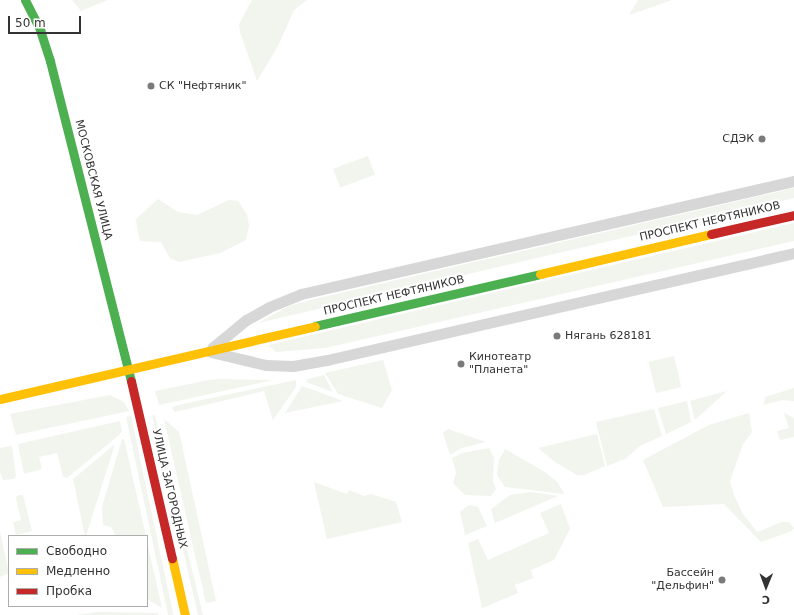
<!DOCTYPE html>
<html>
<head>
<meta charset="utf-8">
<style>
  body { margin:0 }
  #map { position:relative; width:794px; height:615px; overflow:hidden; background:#fff; font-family:"DejaVu Sans",sans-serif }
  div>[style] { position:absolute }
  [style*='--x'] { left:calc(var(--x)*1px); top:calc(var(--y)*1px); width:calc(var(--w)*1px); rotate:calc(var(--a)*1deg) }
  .green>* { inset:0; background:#f1f5ed; transform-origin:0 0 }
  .street>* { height:11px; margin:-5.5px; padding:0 5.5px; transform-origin:5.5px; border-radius:5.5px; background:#d7d7d7 }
  .fast>* { height:9px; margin:-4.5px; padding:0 4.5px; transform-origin:4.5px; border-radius:4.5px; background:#4caf50 }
  .slow>* { height:9px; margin:-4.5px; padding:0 4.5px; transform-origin:4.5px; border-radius:4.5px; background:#ffc107 }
  .jam>* { height:9px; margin:-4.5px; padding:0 4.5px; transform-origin:4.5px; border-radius:4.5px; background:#c62828 }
  .dots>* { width:11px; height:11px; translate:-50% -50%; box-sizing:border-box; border:2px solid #fff; border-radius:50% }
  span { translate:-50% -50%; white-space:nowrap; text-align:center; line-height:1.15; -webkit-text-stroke:4px #fff; paint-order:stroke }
  .poi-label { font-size:11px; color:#333 }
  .left { translate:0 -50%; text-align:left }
  .right { translate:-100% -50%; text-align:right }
  .street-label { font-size:11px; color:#333 }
  .legend { position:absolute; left:8px; top:535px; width:140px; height:72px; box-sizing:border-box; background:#fff; border:1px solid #adadad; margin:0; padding:5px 7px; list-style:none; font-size:12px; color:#333 }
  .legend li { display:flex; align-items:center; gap:8px; height:20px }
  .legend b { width:20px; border:1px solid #adadad }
  .north { position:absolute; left:746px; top:567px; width:40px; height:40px; -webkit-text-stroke:3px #fff; paint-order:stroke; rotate:181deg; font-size:11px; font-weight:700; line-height:16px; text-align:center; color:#333 }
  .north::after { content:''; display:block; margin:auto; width:14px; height:18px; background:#333; clip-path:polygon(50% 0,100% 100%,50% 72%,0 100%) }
  .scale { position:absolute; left:8px; top:16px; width:73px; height:18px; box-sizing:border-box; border:2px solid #333; border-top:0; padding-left:5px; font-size:12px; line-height:14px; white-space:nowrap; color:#333; -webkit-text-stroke:3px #fff; paint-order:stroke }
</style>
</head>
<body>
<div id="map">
  <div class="green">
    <div style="clip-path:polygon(72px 0,108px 0,81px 11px)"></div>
    <div style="clip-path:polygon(252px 0,307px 0,294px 10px,278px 46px,257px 81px,240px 32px,239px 24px)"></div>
    <div style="clip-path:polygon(638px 0,672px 0,629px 15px)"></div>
    <div style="left:368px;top:156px;width:20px;height:37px;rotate:70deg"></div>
    <div style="clip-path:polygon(794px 188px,794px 198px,258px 323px,289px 306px,314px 299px)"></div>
    <div style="clip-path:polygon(158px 199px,178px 212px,197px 215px,229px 200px,238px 201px,247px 214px,249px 226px,246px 240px,220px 253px,179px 262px,170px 258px,161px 242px,140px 241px,138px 234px,136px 219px)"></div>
    <div style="clip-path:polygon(794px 223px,794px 241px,325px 348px,276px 352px,268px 345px)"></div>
    <div style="left:674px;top:356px;width:32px;height:26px;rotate:77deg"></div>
    <div style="clip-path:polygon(383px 360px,392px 390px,382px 408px,338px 394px,325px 373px)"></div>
    <div style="clip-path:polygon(324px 375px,333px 392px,306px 382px,308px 379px)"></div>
    <div style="clip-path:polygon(209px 380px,220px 379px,273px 380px,159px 405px,155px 391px)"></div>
    <div style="clip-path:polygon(296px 380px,296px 387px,273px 420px,264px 391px,175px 412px,172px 409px,174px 406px)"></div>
    <div style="clip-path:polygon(302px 386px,343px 401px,285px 413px)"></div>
    <div style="clip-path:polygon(794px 388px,794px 401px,782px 400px,764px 405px,765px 397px)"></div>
    <div style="clip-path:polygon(727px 391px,695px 420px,690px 401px)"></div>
    <div style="clip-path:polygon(110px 395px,124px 402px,129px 411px,16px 435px,10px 414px)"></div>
    <div style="clip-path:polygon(687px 401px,691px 422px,666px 434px,658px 408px)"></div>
    <div style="clip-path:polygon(654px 409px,662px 436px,640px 446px,625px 459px,607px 466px,596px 422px)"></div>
    <div style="clip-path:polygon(749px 413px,752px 432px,743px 444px,730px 481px,734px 495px,743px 514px,757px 532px,782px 522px,789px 522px,794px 528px,792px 531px,761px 542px,724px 504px,663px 507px,643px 460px,709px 425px)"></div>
    <div style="clip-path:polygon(784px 413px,794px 418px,794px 437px,780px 440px,777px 431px,789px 428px)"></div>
    <div style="clip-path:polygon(152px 415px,155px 416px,203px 615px,198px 615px)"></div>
    <div style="left:131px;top:416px;width:204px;height:5px;rotate:78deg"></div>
    <div style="clip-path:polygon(164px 419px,179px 432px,216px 601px,206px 603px)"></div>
    <div style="clip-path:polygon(120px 421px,122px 431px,119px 435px,67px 478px,63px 477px,57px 453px,39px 457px,42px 469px,24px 474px,18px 444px)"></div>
    <div style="clip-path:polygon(448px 429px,486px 442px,462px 448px,450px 455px,443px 433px)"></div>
    <div style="clip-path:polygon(597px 434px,605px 466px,584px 475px,577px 475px,555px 462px,538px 448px)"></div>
    <div style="clip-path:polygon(122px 439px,124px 439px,146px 536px,116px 536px,111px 527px,103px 525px,102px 507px)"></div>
    <div style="clip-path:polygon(115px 444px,86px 536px,85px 536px,73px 479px)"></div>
    <div style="clip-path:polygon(12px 446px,16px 476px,14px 479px,3px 480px,0 472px,0 448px)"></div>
    <div style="clip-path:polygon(489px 448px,494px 458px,493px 481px,496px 489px,491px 496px,465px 495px,453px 483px,456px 473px,452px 458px,462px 453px)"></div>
    <div style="clip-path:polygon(505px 449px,545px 472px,558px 483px,564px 494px,505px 487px,497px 475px,499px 460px)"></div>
    <div style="clip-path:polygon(314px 482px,347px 494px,349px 490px,364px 496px,371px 494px,396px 502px,402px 522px,327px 539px)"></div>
    <div style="clip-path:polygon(531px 492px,558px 496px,495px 523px,491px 509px,510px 495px)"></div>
    <div style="clip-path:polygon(19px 495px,23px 495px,32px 531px,16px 535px,13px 522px,21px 520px,16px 497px)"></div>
    <div style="clip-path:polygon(561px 504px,570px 529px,554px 560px,531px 570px,533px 578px,515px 585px,518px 593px,482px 608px,468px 543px,478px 539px,488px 560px,549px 533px,540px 513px)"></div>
    <div style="clip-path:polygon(469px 505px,478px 507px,487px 526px,465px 535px,460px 512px)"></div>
    <div style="clip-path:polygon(0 532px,9px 573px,0 577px)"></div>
    <div style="clip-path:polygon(147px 542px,162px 608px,147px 599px)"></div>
    <div style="clip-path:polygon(97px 612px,157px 613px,160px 615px,77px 615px)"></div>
  </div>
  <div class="street">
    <div style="--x:212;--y:348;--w:44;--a:-39.5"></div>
    <div style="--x:246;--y:320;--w:26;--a:-29"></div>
    <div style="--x:269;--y:307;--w:35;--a:-22"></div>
    <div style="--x:301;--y:294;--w:506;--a:-12.91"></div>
    <div style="--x:211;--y:352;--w:57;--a:13.3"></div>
    <div style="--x:266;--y:365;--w:27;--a:2"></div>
    <div style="--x:293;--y:366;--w:35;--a:-10"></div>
    <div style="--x:327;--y:360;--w:479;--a:-12.9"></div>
  </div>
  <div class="fast">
    <div style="--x:25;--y:0;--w:34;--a:63"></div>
    <div style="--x:40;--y:30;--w:33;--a:72"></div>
    <div style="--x:50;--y:61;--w:330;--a:75.8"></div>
    <div style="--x:315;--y:326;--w:231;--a:-13"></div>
  </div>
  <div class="slow">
    <div style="--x:540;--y:274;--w:176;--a:-13.2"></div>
    <div style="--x:0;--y:399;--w:323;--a:-13"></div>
    <div style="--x:172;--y:558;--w:58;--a:77.2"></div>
  </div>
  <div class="jam">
    <div style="--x:711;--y:234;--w:85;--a:-12.9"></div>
    <div style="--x:131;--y:381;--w:182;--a:77"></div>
  </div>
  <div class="dots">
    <div style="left:151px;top:86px;background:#7a7a7a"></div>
    <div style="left:762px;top:139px;background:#7a7a7a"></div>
    <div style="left:557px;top:336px;background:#7a7a7a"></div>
    <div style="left:461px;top:364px;background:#7a7a7a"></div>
    <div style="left:722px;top:580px;background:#7a7a7a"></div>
  </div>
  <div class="poi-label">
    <span class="left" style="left:159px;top:86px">СК "Нефтяник"</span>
    <span class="right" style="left:754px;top:139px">СДЭК</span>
    <span class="left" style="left:565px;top:336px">Нягань 628181</span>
    <span class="left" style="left:469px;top:364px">Кинотеатр<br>"Планета"</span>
    <span class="right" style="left:714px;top:580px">Бассейн<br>"Дельфин"</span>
  </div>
  <div class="street-label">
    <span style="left:93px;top:180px;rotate:76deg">МОСКОВСКАЯ УЛИЦА</span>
    <span style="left:710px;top:222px;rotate:-13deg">ПРОСПЕКТ НЕФТЯНИКОВ</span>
    <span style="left:394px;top:296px;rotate:-13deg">ПРОСПЕКТ НЕФТЯНИКОВ</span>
    <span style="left:169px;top:489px;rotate:77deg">УЛИЦА ЗАГОРОДНЫХ</span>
  </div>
  <ul class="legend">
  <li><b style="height:5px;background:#4caf50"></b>Свободно</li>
  <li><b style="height:5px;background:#ffc107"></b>Медленно</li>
  <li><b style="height:5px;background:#c62828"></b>Пробка</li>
  </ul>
  <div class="north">С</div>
  <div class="scale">50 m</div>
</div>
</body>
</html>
